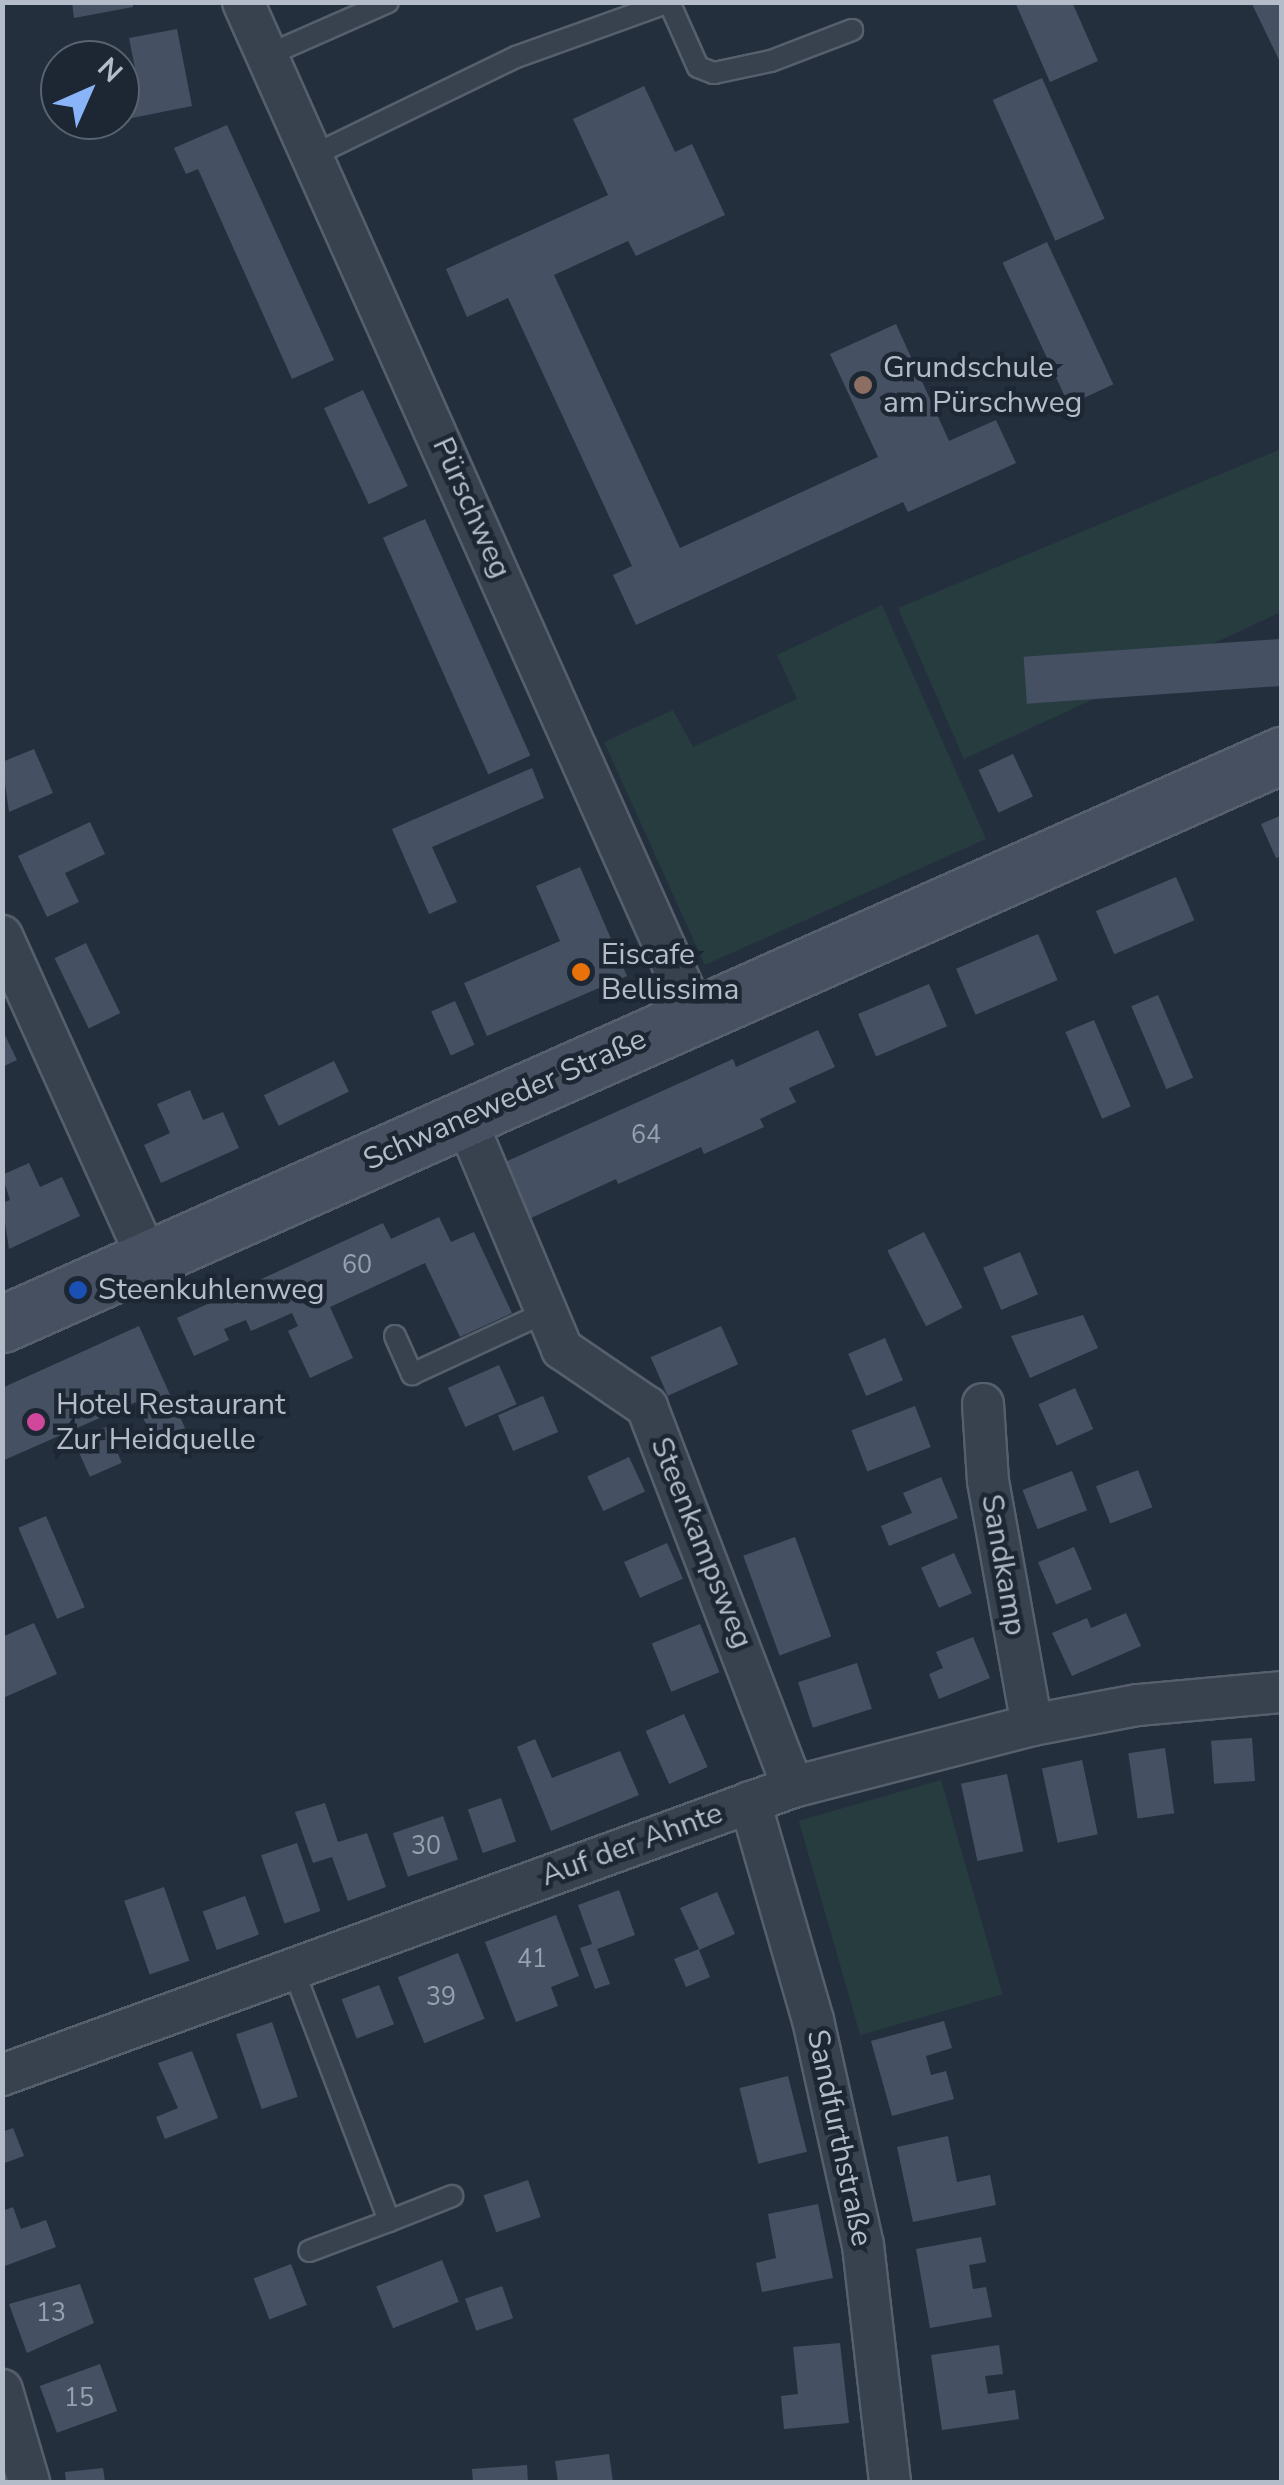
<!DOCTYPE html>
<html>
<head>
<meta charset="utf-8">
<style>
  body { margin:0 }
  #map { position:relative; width:1284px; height:2485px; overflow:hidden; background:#242f3e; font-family:"Nunito Sans",sans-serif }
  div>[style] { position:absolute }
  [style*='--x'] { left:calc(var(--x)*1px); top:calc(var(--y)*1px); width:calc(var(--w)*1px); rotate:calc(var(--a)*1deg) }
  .green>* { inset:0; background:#263c3f; transform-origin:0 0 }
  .building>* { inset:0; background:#455162; transform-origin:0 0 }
  .roads { filter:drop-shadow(2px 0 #565f6c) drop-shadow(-2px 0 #565f6c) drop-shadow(0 2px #565f6c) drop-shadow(0 -2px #565f6c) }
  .service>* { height:20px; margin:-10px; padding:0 10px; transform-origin:10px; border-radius:10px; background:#38414e }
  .minor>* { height:40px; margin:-20px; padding:0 20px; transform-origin:20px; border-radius:20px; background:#38414e }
  .secondary>* { height:55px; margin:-27.5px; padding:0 27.5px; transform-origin:27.5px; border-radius:27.5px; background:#465061 }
  .dots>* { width:28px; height:28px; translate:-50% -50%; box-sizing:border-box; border:5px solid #1d2633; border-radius:50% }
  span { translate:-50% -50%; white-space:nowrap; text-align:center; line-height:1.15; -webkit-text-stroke:9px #1d2633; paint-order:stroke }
  .number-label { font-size:25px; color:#98a1af }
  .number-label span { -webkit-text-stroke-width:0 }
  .poi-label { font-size:30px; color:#b4bcc9 }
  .left { translate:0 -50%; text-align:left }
  .street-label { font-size:30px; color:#b4bcc9 }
  .frame { position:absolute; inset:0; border:5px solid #b4bcc9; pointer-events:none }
  .north { position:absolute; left:40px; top:40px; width:100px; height:100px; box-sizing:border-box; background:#1d2633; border:2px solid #59626f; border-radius:50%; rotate:45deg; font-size:28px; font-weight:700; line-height:40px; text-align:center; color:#b4bcc9 }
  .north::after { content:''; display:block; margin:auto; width:35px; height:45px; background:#8ab4f8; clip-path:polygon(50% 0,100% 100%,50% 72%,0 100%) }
</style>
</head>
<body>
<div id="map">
  <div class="green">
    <div style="clip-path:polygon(1281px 449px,1281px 612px,964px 759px,898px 608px)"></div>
    <div style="clip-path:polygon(882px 605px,986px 839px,705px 965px,604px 742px,673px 710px,693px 747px,797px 699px,777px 655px)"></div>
    <div style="left:941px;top:1780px;width:223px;height:148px;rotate:74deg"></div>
  </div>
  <div class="building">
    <div style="clip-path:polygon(72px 2px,133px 2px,133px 7px,74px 18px)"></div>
    <div style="clip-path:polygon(1015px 2px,1072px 2px,1098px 61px,1050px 82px)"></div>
    <div style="clip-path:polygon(1251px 2px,1282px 2px,1282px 66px)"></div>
    <div style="clip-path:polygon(177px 29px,192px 106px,122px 120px,120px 81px,137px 78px,129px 38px)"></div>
    <div style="left:1042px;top:78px;width:154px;height:54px;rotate:66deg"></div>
    <div style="clip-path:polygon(644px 86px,675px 152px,692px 144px,725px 215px,636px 256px,628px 241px,554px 275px,680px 548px,878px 457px,830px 354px,896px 324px,949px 441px,996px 420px,1016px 463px,908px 512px,903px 502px,636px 625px,613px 575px,632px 566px,508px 298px,467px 317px,446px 269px,608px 195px,573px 119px)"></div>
    <div style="clip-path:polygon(227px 125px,334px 360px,292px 379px,198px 169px,186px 174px,174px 148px)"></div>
    <div style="left:1047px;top:242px;width:157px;height:49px;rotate:65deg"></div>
    <div style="left:363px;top:390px;width:106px;height:43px;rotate:65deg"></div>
    <div style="left:425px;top:519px;width:259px;height:46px;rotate:66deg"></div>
    <div style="left:1279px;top:639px;width:47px;height:256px;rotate:86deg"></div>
    <div style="clip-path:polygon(34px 749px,53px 793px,9px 812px,2px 762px)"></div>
    <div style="left:1013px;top:754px;width:47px;height:38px;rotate:65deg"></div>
    <div style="clip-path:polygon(532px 768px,544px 798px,432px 847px,457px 902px,429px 914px,392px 829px)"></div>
    <div style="clip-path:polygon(1282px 815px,1282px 856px,1276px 858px,1261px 824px)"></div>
    <div style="clip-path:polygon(90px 822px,105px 854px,65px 873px,79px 902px,47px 917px,18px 856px)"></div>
    <div style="clip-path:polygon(580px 867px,627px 976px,487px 1036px,464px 983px,560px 941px,536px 886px)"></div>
    <div style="left:1176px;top:877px;width:47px;height:87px;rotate:67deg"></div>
    <div style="left:1038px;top:934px;width:50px;height:89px;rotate:67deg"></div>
    <div style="left:86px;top:943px;width:78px;height:35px;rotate:64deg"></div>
    <div style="left:929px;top:984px;width:46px;height:77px;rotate:67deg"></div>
    <div style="left:1158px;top:995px;width:90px;height:29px;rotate:67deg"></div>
    <div style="left:455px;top:1001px;width:48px;height:26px;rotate:66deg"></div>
    <div style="left:1094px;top:1020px;width:94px;height:31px;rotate:67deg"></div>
    <div style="clip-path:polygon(2px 1029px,17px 1060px,2px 1067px)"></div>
    <div style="clip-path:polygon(818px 1030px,835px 1067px,789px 1088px,796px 1102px,760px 1119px,764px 1127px,704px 1154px,701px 1147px,618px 1184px,616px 1179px,529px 1219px,503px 1163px,733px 1059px,736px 1067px)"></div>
    <div style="left:334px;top:1061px;width:34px;height:78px;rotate:64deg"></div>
    <div style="clip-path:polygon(190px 1090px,203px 1120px,223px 1112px,239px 1148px,161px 1183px,144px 1145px,170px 1133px,157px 1104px)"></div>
    <div style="clip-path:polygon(29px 1163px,40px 1187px,62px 1177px,80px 1216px,9px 1249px,2px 1203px,10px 1200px,2px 1175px)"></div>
    <div style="clip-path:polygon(439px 1217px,451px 1242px,474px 1232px,512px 1313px,460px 1337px,425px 1263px,330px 1307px,353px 1358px,310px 1378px,288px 1331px,298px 1326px,292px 1313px,251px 1331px,246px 1320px,224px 1329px,229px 1340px,194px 1356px,177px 1318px,383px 1223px,391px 1239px)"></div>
    <div style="left:924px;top:1232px;width:85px;height:41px;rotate:63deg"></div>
    <div style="left:1020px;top:1252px;width:46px;height:40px;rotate:67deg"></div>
    <div style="clip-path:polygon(1083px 1315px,1098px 1348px,1030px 1378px,1011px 1336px)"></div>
    <div style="clip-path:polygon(139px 1326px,185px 1428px,154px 1442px,136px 1402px,2px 1461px,2px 1388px)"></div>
    <div style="left:721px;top:1326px;width:42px;height:77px;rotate:66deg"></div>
    <div style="left:885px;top:1338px;width:46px;height:40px;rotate:67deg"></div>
    <div style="left:499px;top:1365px;width:43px;height:56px;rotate:66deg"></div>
    <div style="left:1075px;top:1388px;width:45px;height:40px;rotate:66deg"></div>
    <div style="left:543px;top:1396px;width:39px;height:49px;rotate:67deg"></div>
    <div style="left:915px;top:1406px;width:44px;height:68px;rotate:69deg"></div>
    <div style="left:106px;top:1427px;width:39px;height:35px;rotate:66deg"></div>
    <div style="left:629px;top:1457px;width:38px;height:46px;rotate:65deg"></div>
    <div style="left:1138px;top:1470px;width:40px;height:45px;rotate:69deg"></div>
    <div style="left:1072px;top:1471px;width:42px;height:53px;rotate:69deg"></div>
    <div style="clip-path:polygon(941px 1477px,958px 1518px,889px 1546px,881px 1526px,912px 1513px,903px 1493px)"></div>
    <div style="left:46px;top:1516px;width:99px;height:30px;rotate:67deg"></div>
    <div style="left:795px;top:1537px;width:106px;height:55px;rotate:70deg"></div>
    <div style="left:667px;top:1543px;width:39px;height:47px;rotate:66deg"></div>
    <div style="left:1074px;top:1547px;width:46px;height:39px;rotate:67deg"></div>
    <div style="left:954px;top:1553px;width:44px;height:36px;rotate:66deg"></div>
    <div style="clip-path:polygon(1126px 1613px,1141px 1646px,1072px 1676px,1052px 1633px,1087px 1618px,1091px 1628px)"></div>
    <div style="clip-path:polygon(34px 1623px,57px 1674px,3px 1698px,2px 1637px)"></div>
    <div style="left:700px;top:1624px;width:52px;height:52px;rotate:68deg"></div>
    <div style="clip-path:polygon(973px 1637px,990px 1678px,939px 1699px,929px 1674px,943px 1668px,936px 1652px)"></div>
    <div style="left:857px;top:1663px;width:48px;height:62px;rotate:72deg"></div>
    <div style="left:684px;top:1714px;width:58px;height:42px;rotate:66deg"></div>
    <div style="left:1252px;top:1738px;width:43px;height:41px;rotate:86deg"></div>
    <div style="clip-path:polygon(535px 1739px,552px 1778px,620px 1751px,639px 1795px,551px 1831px,517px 1747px)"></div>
    <div style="left:1165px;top:1748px;width:66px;height:37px;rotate:82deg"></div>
    <div style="left:1082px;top:1760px;width:76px;height:41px;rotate:78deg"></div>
    <div style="left:1007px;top:1774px;width:79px;height:47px;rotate:78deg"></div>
    <div style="left:501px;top:1798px;width:46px;height:35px;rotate:71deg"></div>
    <div style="clip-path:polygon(325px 1803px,338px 1842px,367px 1833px,386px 1887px,348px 1901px,332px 1857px,313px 1863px,295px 1812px)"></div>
    <div style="left:443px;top:1816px;width:46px;height:53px;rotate:71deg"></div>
    <div style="left:297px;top:1843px;width:72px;height:38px;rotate:71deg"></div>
    <div style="left:164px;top:1887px;width:78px;height:42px;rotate:71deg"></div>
    <div style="clip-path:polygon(619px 1890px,635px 1935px,597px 1949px,610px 1984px,595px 1989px,580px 1948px,592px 1944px,578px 1905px)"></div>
    <div style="clip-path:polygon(717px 1892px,735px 1934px,699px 1950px,710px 1977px,686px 1987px,674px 1959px,699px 1949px,680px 1908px)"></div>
    <div style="left:245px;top:1896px;width:41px;height:45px;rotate:70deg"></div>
    <div style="clip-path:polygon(556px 1915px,579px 1976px,551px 1987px,558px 2006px,516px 2022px,485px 1942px)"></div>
    <div style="left:458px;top:1953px;width:71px;height:65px;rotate:68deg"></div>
    <div style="left:379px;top:1985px;width:42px;height:40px;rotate:69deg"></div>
    <div style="clip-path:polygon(944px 2021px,952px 2048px,926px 2056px,931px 2075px,946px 2071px,954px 2099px,892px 2116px,871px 2041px)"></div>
    <div style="left:272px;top:2022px;width:79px;height:38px;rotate:71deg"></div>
    <div style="clip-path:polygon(192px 2051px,218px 2118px,165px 2139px,156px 2117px,178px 2108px,158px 2063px)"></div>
    <div style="left:788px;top:2076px;width:78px;height:50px;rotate:76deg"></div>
    <div style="clip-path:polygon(13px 2128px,24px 2156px,2px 2164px,2px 2132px)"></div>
    <div style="clip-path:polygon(948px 2136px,957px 2182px,990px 2175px,996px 2205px,913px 2222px,897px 2147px)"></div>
    <div style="left:528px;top:2180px;width:39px;height:47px;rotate:71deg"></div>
    <div style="clip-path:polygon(818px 2204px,833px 2278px,762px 2292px,756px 2263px,776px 2258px,768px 2214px)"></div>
    <div style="clip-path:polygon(13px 2207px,21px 2229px,46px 2220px,56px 2247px,2px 2267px,2px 2211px)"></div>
    <div style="clip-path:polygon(981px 2237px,986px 2262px,969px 2265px,973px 2289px,986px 2287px,992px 2317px,930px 2328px,916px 2249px)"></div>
    <div style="left:442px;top:2260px;width:45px;height:71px;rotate:68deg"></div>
    <div style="left:291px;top:2264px;width:44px;height:40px;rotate:69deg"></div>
    <div style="clip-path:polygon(80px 2284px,94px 2323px,27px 2353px,9px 2304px)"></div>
    <div style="left:502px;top:2286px;width:34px;height:39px;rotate:71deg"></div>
    <div style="clip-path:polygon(840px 2343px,849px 2423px,784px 2429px,781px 2396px,798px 2394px,793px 2347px)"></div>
    <div style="clip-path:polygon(999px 2345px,1003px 2374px,985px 2376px,988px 2394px,1015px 2390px,1019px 2419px,942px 2430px,931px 2355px)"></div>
    <div style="left:100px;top:2364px;width:50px;height:64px;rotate:70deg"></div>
    <div style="clip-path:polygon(609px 2454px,613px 2482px,558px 2482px,555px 2461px)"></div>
    <div style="clip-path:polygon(527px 2465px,528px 2482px,473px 2482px,472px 2469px)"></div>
    <div style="clip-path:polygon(103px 2468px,105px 2482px,66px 2482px,65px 2472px)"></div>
  </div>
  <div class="roads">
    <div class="service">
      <div style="--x:669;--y:2;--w:71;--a:66"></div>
      <div style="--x:698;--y:67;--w:17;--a:21"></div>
      <div style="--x:714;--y:73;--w:58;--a:-11.9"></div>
      <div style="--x:771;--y:61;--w:87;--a:-20.9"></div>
      <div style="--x:268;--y:55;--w:131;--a:-23.8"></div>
      <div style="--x:314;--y:155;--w:225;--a:-25.9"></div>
      <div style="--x:516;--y:57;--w:163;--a:-19.8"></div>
      <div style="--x:395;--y:1336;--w:42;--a:65.9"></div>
      <div style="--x:412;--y:1374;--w:143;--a:-24.8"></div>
      <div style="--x:293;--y:1969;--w:270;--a:69.1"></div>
      <div style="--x:389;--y:2221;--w:85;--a:159.4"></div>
      <div style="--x:389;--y:2221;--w:68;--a:-21.6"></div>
    </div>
    <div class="minor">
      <div style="--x:243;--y:2;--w:1109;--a:65.95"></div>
      <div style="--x:2;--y:936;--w:354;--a:65.7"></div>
      <div style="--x:465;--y:1118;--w:251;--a:67.2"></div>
      <div style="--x:562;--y:1349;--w:103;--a:34.3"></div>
      <div style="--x:647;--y:1407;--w:407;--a:69"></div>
      <div style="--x:983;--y:1404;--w:77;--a:86.3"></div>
      <div style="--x:988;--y:1481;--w:248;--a:79.8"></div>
      <div style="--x:750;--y:1802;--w:227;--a:73.9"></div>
      <div style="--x:813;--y:2020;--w:230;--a:77.5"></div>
      <div style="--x:863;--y:2245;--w:239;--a:83.5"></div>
      <div style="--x:2;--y:2075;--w:842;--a:-20.01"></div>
      <div style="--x:793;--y:1787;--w:247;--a:-14.5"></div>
      <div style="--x:1032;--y:1725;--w:108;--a:-10.7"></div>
      <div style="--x:1138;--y:1705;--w:145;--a:-5.2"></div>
      <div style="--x:2;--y:2390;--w:96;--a:73.6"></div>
    </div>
    <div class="secondary">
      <div style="--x:2;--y:1324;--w:1401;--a:-23.97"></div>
    </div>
  </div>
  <div class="dots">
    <div style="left:863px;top:385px;background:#8d6e63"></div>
    <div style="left:581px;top:972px;background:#e8710a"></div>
    <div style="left:78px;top:1290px;background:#1a4fb4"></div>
    <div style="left:36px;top:1422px;background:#d1479c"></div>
  </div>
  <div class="number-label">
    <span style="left:646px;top:1135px">64</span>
    <span style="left:357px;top:1265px">60</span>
    <span style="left:426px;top:1846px">30</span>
    <span style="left:532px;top:1959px">41</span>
    <span style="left:441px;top:1997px">39</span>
    <span style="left:51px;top:2313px">13</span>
    <span style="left:79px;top:2398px">15</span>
  </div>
  <div class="poi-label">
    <span class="left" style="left:883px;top:385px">Grundschule<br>am Pürschweg</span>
    <span class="left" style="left:601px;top:972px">Eiscafe<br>Bellissima</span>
    <span class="left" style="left:98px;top:1290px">Steenkuhlenweg</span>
    <span class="left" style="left:56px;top:1422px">Hotel Restaurant<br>Zur Heidquelle</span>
  </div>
  <div class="street-label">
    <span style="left:471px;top:508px;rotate:66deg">Pürschweg</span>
    <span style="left:505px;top:1100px;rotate:-24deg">Schwaneweder Straße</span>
    <span style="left:701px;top:1543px;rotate:68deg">Steenkampsweg</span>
    <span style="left:1003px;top:1565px;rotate:80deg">Sandkamp</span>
    <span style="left:632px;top:1845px;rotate:-20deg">Auf der Ahnte</span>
    <span style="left:839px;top:2138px;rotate:78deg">Sandfurthstraße</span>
  </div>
  <div class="frame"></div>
  <div class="north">N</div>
</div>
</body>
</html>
